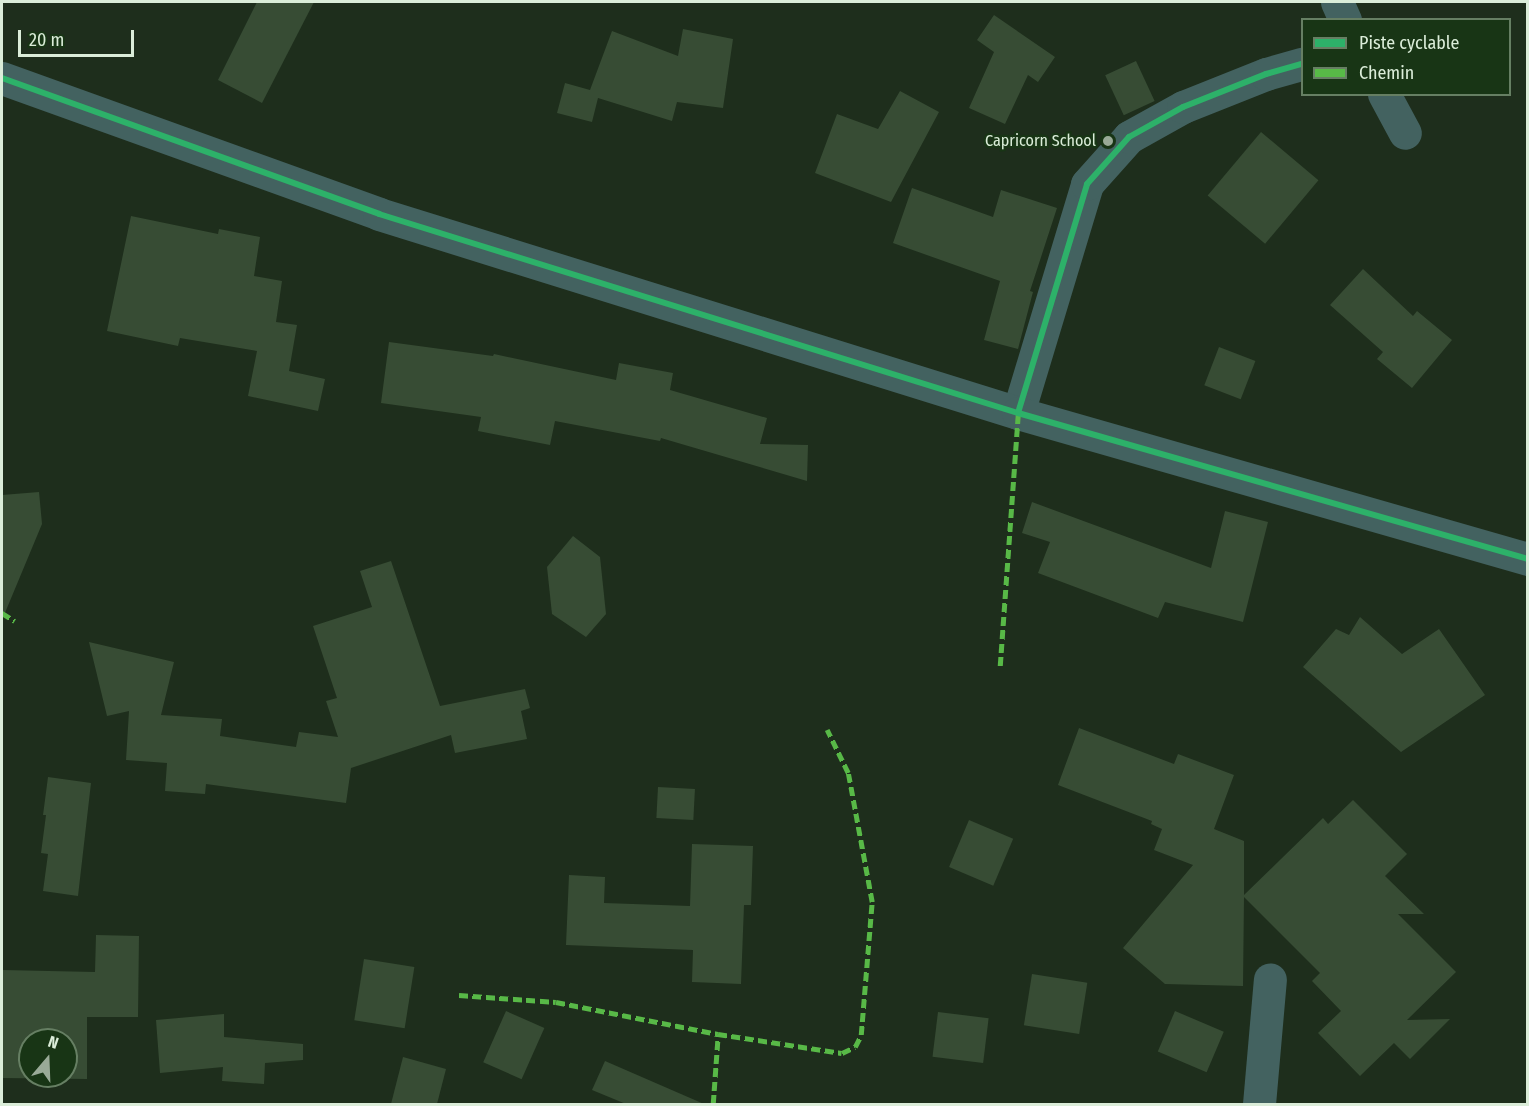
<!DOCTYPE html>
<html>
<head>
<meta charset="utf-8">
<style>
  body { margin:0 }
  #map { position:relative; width:1529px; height:1106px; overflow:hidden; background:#1e2e1c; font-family:"Fira Sans Condensed",sans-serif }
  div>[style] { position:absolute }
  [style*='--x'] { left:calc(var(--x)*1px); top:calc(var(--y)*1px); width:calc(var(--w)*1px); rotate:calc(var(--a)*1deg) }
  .building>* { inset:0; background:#374c34; transform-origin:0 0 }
  .minor>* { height:33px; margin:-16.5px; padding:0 16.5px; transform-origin:16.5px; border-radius:16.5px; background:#436260 }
  .tertiary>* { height:33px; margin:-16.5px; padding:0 16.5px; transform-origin:16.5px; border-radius:16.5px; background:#436260 }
  .quiet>* { height:4.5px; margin-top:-2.25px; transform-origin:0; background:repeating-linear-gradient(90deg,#58b947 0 9px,transparent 0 13.5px) }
  .cycleway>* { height:6px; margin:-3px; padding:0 3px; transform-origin:3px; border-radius:3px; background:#2db169 }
  .dots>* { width:16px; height:16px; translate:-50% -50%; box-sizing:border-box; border:3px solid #183515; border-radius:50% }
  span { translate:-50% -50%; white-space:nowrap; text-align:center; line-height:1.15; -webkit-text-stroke:4.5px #183515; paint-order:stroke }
  .poi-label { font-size:16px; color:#dbedd9 }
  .right { translate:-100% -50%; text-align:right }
  .frame { position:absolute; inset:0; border:3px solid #dbedd9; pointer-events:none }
  .legend { position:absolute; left:1301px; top:18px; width:210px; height:78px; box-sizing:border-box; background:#183515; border:2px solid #667f63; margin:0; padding:8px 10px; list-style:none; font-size:18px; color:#dbedd9 }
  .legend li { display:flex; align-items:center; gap:12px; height:30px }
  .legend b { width:30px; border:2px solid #667f63 }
  .north { position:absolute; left:18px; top:1028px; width:60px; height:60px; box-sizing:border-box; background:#183515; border:2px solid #667f63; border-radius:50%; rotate:19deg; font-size:16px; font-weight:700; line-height:24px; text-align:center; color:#dbedd9 }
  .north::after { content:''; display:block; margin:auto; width:21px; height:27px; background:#99aa97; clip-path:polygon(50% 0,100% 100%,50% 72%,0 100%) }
  .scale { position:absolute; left:18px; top:30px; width:116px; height:27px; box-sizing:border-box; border:3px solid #dbedd9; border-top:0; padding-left:8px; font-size:18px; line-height:21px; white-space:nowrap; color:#dbedd9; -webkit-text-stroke:4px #183515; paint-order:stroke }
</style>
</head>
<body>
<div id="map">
  <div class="building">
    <div style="clip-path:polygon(257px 2px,314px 2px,262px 103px,218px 80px)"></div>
    <div style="clip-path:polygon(994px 15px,1055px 57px,1038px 82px,1028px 75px,1005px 124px,969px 108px,994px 52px,977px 40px)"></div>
    <div style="clip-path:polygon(683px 29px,733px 39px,723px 108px,677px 102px,672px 121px,598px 98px,592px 122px,557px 113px,565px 83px,590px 90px,612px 31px,678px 56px)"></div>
    <div style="left:1136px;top:61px;width:44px;height:34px;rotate:65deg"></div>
    <div style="clip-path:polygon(900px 91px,939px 112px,891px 202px,815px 173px,837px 114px,878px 129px)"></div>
    <div style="left:1261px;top:132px;width:75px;height:83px;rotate:40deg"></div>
    <div style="clip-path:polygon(912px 188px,993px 217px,1001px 190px,1057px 208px,1030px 291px,1033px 292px,1018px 349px,984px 340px,1000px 281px,893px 243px)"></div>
    <div style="clip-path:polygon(131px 216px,218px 234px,219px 229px,260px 237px,254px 276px,282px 281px,276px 322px,297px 325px,289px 371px,325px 379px,318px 411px,248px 396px,257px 351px,180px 338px,178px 346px,107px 331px)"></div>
    <div style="clip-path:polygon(1363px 269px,1413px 316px,1417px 311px,1452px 340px,1412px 388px,1377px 359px,1383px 352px,1330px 305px)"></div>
    <div style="clip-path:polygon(389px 342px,493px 356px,494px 354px,616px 380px,619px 363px,673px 373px,670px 390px,767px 418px,760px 444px,808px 445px,807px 481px,661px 438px,660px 441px,555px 421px,550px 445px,478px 431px,481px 417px,381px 403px)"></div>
    <div style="left:1219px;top:347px;width:39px;height:41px;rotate:21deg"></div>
    <div style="clip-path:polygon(39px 492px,42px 524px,2px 620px,2px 495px)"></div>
    <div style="clip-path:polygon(1032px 502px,1211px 568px,1225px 511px,1268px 522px,1243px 622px,1165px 602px,1158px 618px,1038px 573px,1050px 542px,1022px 533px)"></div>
    <div style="clip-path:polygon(573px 536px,600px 557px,606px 614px,586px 637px,552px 614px,547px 567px)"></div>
    <div style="clip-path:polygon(391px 561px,440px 706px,525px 689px,530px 708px,521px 711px,527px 739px,455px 753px,451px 735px,351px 768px,346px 803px,206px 784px,205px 794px,165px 791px,167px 763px,126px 760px,129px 711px,107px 716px,89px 642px,174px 662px,161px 715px,222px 719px,220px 736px,296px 747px,299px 732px,338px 737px,326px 701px,337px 698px,313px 626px,372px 607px,360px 571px)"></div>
    <div style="clip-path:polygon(1360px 617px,1402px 654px,1439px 629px,1485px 695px,1401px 752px,1303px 667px,1336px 629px,1349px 635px)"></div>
    <div style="clip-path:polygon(1079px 728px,1174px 764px,1178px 754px,1234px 775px,1214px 829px,1244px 841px,1244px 895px,1323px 818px,1328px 824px,1353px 800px,1407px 854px,1385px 876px,1424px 914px,1398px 914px,1456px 972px,1407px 1020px,1450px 1019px,1410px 1059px,1394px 1043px,1360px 1076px,1318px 1033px,1341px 1011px,1312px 981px,1320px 973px,1244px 897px,1243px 986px,1165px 984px,1123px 948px,1193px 865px,1154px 850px,1162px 829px,1151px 824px,1152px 821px,1058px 785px)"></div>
    <div style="clip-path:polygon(48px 777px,91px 783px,78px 896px,43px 891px,48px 854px,41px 853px,46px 815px,43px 815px)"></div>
    <div style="left:658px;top:787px;width:37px;height:31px;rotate:3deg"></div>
    <div style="left:969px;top:820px;width:48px;height:51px;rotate:23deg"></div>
    <div style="clip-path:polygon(692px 844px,753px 846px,751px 905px,744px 905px,741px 984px,692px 982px,693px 950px,566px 945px,569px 875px,605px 877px,604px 903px,690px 906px)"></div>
    <div style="clip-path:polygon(evenodd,96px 935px,139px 936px,138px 1017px,87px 1017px,87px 1079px,2px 1078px,2px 970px,95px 972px,96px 935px,30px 1040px,66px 1040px,66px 1076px,30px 1076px,30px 1040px)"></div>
    <div style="left:364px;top:959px;width:51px;height:62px;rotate:9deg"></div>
    <div style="left:1032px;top:974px;width:56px;height:52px;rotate:9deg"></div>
    <div style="left:506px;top:1011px;width:42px;height:56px;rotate:24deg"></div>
    <div style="left:1175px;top:1011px;width:53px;height:44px;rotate:23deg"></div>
    <div style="left:938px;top:1012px;width:51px;height:45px;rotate:7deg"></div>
    <div style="clip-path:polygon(224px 1014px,224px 1037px,303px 1044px,303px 1060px,265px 1063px,264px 1084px,222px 1081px,223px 1067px,160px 1073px,156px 1020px)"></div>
    <div style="clip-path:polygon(403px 1057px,446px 1069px,437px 1104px,391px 1104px)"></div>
    <div style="clip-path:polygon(605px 1061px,704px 1104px,626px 1104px,592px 1090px)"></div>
  </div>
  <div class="minor">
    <div style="--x:1337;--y:2;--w:20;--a:66"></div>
    <div style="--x:1384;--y:94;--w:44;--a:61.7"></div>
    <div style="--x:1018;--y:413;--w:239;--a:-73.2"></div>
    <div style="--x:1087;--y:184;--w:63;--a:-48.2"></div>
    <div style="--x:1129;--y:137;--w:62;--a:-29.1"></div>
    <div style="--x:1183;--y:107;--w:89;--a:-21.7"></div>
    <div style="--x:1266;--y:74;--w:37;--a:-16"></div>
    <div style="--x:1259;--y:1104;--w:125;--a:-85"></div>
  </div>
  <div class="tertiary">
    <div style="--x:2;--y:78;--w:401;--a:19.8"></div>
    <div style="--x:379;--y:214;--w:669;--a:17.3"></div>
    <div style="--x:1018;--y:413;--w:530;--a:15.98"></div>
  </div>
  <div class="quiet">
    <div style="--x:2;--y:613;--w:15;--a:32"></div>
    <div style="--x:1000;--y:666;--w:254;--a:-85.9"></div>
    <div style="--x:459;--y:995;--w:97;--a:4.1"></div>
    <div style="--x:556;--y:1002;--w:165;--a:11.2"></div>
    <div style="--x:718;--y:1034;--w:125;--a:8.7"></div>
    <div style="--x:842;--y:1053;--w:14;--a:-25"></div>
    <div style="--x:855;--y:1047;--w:13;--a:-63"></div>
    <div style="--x:861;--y:1035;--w:133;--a:-85.3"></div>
    <div style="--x:872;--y:902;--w:131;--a:-100.5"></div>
    <div style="--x:848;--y:773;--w:48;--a:-116"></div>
    <div style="--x:713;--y:1104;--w:70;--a:-85.9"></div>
  </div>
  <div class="cycleway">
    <div style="--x:2;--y:78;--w:401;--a:19.8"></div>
    <div style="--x:379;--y:214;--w:669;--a:17.3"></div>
    <div style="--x:1018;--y:413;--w:530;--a:15.98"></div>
    <div style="--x:1018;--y:413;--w:239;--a:-73.2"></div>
    <div style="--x:1087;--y:184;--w:63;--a:-48.2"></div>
    <div style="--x:1129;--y:137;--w:62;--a:-29.1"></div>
    <div style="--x:1183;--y:107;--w:89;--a:-21.7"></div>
    <div style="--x:1266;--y:74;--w:37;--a:-16"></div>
  </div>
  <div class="dots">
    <div style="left:1108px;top:141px;background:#99aa97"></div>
  </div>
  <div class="poi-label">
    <span class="right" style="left:1096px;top:141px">Capricorn School</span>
  </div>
  <div class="frame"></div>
  <ul class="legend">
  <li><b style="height:8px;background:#2db169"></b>Piste cyclable</li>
  <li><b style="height:8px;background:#58b947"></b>Chemin</li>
  </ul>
  <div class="north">N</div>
  <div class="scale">20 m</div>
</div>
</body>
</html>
